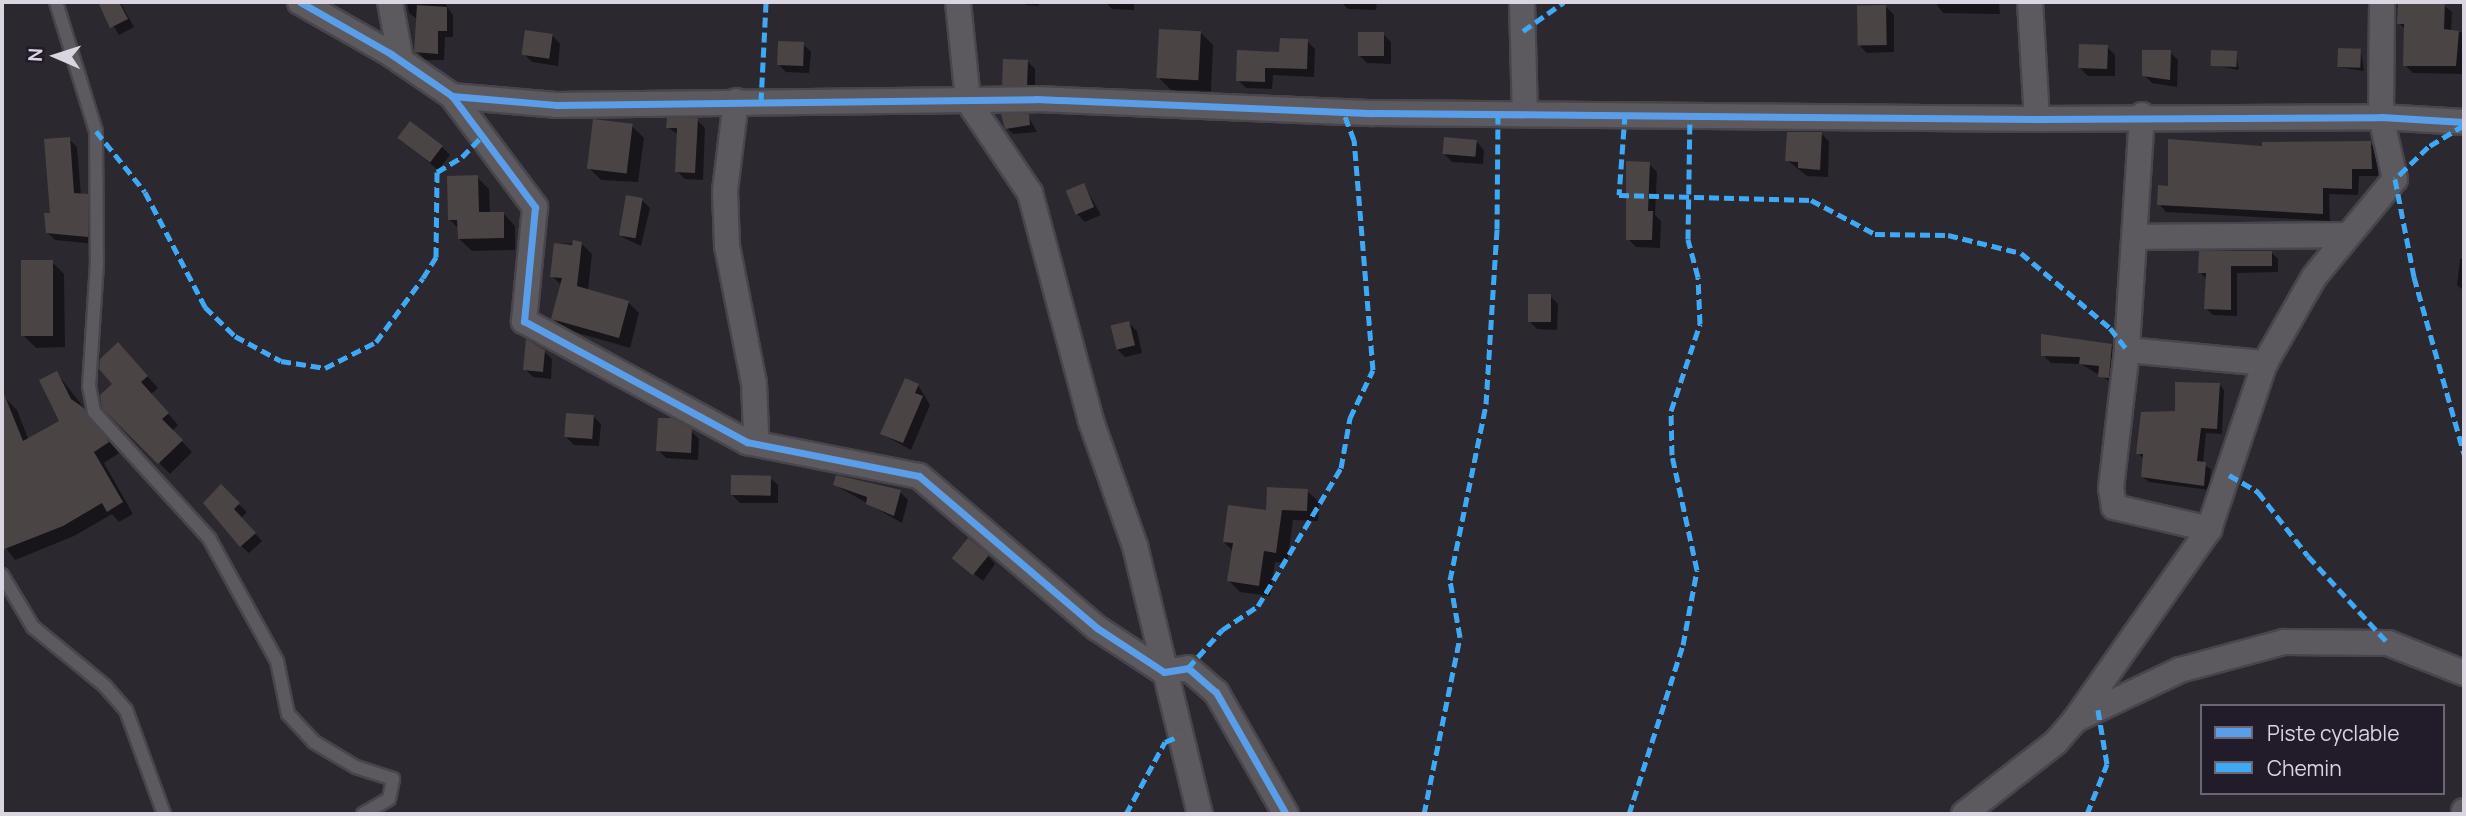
<!DOCTYPE html>
<html>
<head>
<meta charset="utf-8">
<style>
  body { margin:0 }
  #map { position:relative; width:2466px; height:816px; overflow:hidden; background:#2c2830; font-family:Manrope,sans-serif }
  div>[style] { position:absolute }
  [style*='--x'] { left:calc(var(--x)*1px); top:calc(var(--y)*1px); width:calc(var(--w)*1px); rotate:calc(var(--a)*1deg) }
  .shadow>* { inset:0; background:#0007 }
  .building>* { inset:0; background:#4b4445; transform-origin:0 0 }
  .roads { filter:drop-shadow(2px 0 #48454c) drop-shadow(-2px 0 #48454c) drop-shadow(0 2px #48454c) drop-shadow(0 -2px #48454c) }
  .lane>* { height:12px; margin:-6px; padding:0 6px; transform-origin:6px; border-radius:6px; background:#5c595f }
  .street>* { height:24px; margin:-12px; padding:0 12px; transform-origin:12px; border-radius:12px; background:#5c595f }
  .quiet>* { height:5px; margin-top:-2.5px; transform-origin:0; background:repeating-linear-gradient(90deg,#3fa9f5 0 10px,transparent 0 15px) }
  .cycleway>* { height:7px; margin:-3.5px; padding:0 3.5px; transform-origin:3.5px; border-radius:3.5px; background:#5a9eea }
  span { translate:-50% -50%; white-space:nowrap; text-align:center; line-height:1.15; -webkit-text-stroke:5px #221b2a; paint-order:stroke }
  .frame { position:absolute; inset:0; border:4px solid #dad5e0; pointer-events:none }
  .legend { position:absolute; left:2200px; top:704px; width:245px; height:91px; box-sizing:border-box; background:#221b2a; border:2px solid #6c6573; margin:0; padding:9px 12px; list-style:none; font-size:21px; color:#dad5e0 }
  .legend li { display:flex; align-items:center; gap:14px; height:35px }
  .legend b { width:35px; border:2px solid #6c6573 }
  .north { position:absolute; left:21px; top:21px; width:70px; height:70px; -webkit-text-stroke:5px #221b2a; paint-order:stroke; rotate:273deg; font-size:19px; font-weight:700; line-height:28px; text-align:center; color:#dad5e0 }
  .north::after { content:''; display:block; margin:auto; width:24px; height:32px; background:#dad5e0; clip-path:polygon(50% 0,100% 100%,50% 72%,0 100%) }
</style>
</head>
<body>
<div id="map">
  <div class="shadow">
    <div style="clip-path:polygon(108px 2px,120px 2px,134px 27px,119px 35px,101px 5px)"></div>
    <div style="clip-path:polygon(407px 2px,444px 2px,453px 15px,453px 37px,445px 37px,444px 60px,425px 60px,418px 52px,418px 20px,409px 13px)"></div>
    <div style="clip-path:polygon(1022px 2px,1039px 2px,1039px 6px,1026px 5px)"></div>
    <div style="clip-path:polygon(1105px 2px,1134px 2px,1134px 10px,1112px 9px)"></div>
    <div style="clip-path:polygon(1341px 2px,1377px 2px,1376px 10px,1348px 9px)"></div>
    <div style="clip-path:polygon(1935px 2px,1999px 2px,2000px 14px,1943px 13px)"></div>
    <div style="clip-path:polygon(2078px 2px,2112px 2px,2112px 3px)"></div>
    <div style="clip-path:polygon(2410px 2px,2440px 2px,2452px 12px,2451px 32px,2464px 32px,2464px 74px,2413px 73px,2405px 65px,2406px 30px,2399px 23px)"></div>
    <div style="clip-path:polygon(1886px 7px,1894px 15px,1894px 52px,1867px 53px,1859px 45px)"></div>
    <div style="clip-path:polygon(1201px 33px,1213px 45px,1211px 91px,1171px 90px,1159px 78px)"></div>
    <div style="clip-path:polygon(1383px 34px,1391px 42px,1391px 64px,1367px 63px,1359px 55px)"></div>
    <div style="clip-path:polygon(553px 36px,560px 44px,558px 66px,532px 62px,524px 54px)"></div>
    <div style="clip-path:polygon(1307px 41px,1315px 49px,1314px 77px,1273px 75px,1272px 89px,1246px 88px,1238px 80px)"></div>
    <div style="clip-path:polygon(803px 44px,811px 52px,809px 73px,786px 72px,778px 64px)"></div>
    <div style="clip-path:polygon(2107px 47px,2115px 55px,2115px 76px,2088px 76px,2080px 68px)"></div>
    <div style="clip-path:polygon(2361px 50px,2364px 71px,2338px 67px)"></div>
    <div style="clip-path:polygon(2170px 52px,2178px 60px,2177px 87px,2152px 83px,2144px 75px)"></div>
    <div style="clip-path:polygon(2236px 53px,2239px 70px,2213px 65px)"></div>
    <div style="clip-path:polygon(1027px 61px,1035px 69px,1035px 91px,1011px 92px,1004px 84px)"></div>
    <div style="clip-path:polygon(1028px 116px,1037px 132px,1013px 134px,1005px 126px)"></div>
    <div style="clip-path:polygon(697px 120px,705px 128px,703px 180px,685px 179px,677px 171px,678px 135px,668px 127px)"></div>
    <div style="clip-path:polygon(632px 126px,644px 138px,638px 182px,601px 180px,589px 168px)"></div>
    <div style="clip-path:polygon(1822px 134px,1829px 142px,1828px 177px,1807px 176px,1787px 160px)"></div>
    <div style="clip-path:polygon(399px 138px,442px 147px,450px 155px,438px 170px)"></div>
    <div style="clip-path:polygon(69px 139px,77px 147px,81px 195px,95px 204px,95px 244px,55px 240px,47px 232px)"></div>
    <div style="clip-path:polygon(1477px 142px,1484px 150px,1483px 164px,1452px 162px,1444px 154px)"></div>
    <div style="clip-path:polygon(2370px 143px,2378px 150px,2378px 176px,2359px 176px,2358px 195px,2329px 194px,2330px 221px,2166px 212px,2159px 204px,2169px 188px,2264px 148px)"></div>
    <div style="clip-path:polygon(1649px 164px,1657px 172px,1655px 215px,1661px 221px,1660px 248px,1636px 247px,1628px 239px)"></div>
    <div style="clip-path:polygon(477px 177px,489px 189px,490px 214px,503px 213px,515px 226px,515px 250px,472px 251px,459px 239px,459px 229px,450px 220px)"></div>
    <div style="clip-path:polygon(1084px 185px,1101px 215px,1085px 222px,1077px 214px)"></div>
    <div style="clip-path:polygon(642px 200px,650px 208px,641px 246px,618px 235px)"></div>
    <div style="clip-path:polygon(581px 243px,592px 254px,588px 291px,628px 302px,639px 313px,630px 348px,564px 329px,553px 318px,562px 286px,552px 276px,555px 244px)"></div>
    <div style="clip-path:polygon(2271px 252px,2278px 259px,2278px 272px,2237px 273px,2237px 316px,2213px 315px,2206px 308px,2207px 280px,2200px 272px)"></div>
    <div style="clip-path:polygon(2460px 259px,2464px 259px,2464px 291px,2457px 285px)"></div>
    <div style="clip-path:polygon(52px 262px,64px 274px,65px 347px,36px 348px,24px 336px)"></div>
    <div style="clip-path:polygon(1550px 296px,1558px 304px,1557px 330px,1537px 329px,1529px 321px)"></div>
    <div style="clip-path:polygon(1129px 323px,1137px 331px,1142px 353px,1125px 357px,1117px 349px,1112px 327px)"></div>
    <div style="clip-path:polygon(2112px 346px,2120px 354px,2116px 385px,2081px 364px,2051px 363px,2043px 355px)"></div>
    <div style="clip-path:polygon(544px 351px,552px 359px,551px 379px,533px 377px,525px 369px)"></div>
    <div style="clip-path:polygon(129px 356px,158px 388px,151px 394px,178px 425px,172px 431px,192px 452px,170px 474px,104px 407px)"></div>
    <div style="clip-path:polygon(57px 373px,119px 453px,104px 463px,133px 514px,119px 522px,112px 514px,74px 536px,15px 560px,2px 543px,2px 401px,6px 399px,17px 410px,29px 441px,61px 422px)"></div>
    <div style="clip-path:polygon(2219px 384px,2224px 390px,2222px 434px,2206px 433px,2203px 464px,2211px 469px,2209px 490px,2149px 482px,2143px 477px,2144px 459px,2138px 453px,2177px 413px)"></div>
    <div style="clip-path:polygon(918px 385px,930px 405px,911px 450px,882px 434px)"></div>
    <div style="clip-path:polygon(593px 416px,601px 424px,599px 446px,574px 445px,566px 437px)"></div>
    <div style="clip-path:polygon(691px 431px,699px 439px,698px 460px,666px 458px,658px 450px)"></div>
    <div style="clip-path:polygon(770px 478px,778px 485px,778px 503px,740px 503px,732px 495px)"></div>
    <div style="clip-path:polygon(835px 485px,900px 492px,908px 500px,902px 523px)"></div>
    <div style="clip-path:polygon(221px 487px,247px 512px,241px 518px,262px 541px,249px 553px,241px 546px)"></div>
    <div style="clip-path:polygon(1307px 491px,1319px 502px,1318px 521px,1293px 520px,1287px 563px,1275px 562px,1270px 596px,1240px 592px,1229px 581px,1233px 551px,1224px 542px)"></div>
    <div style="clip-path:polygon(988px 556px,995px 564px,983px 581px,955px 559px)"></div>
  </div>
  <div class="building">
    <div style="clip-path:polygon(98px 2px,119px 2px,128px 19px,110px 28px)"></div>
    <div style="clip-path:polygon(2398px 2px,2445px 2px,2444px 29px,2459px 31px,2456px 66px,2403px 66px,2404px 24px,2397px 24px)"></div>
    <div style="clip-path:polygon(417px 5px,447px 7px,447px 31px,438px 31px,438px 54px,414px 52px)"></div>
    <div style="left:1886px;top:5px;width:40px;height:29px;rotate:89deg"></div>
    <div style="left:1159px;top:29px;width:42px;height:49px;rotate:3deg"></div>
    <div style="left:525px;top:30px;width:28px;height:25px;rotate:8deg"></div>
    <div style="left:1358px;top:32px;width:26px;height:24px"></div>
    <div style="clip-path:polygon(1280px 38px,1308px 39px,1307px 69px,1265px 68px,1265px 82px,1236px 81px,1237px 50px,1279px 52px)"></div>
    <div style="left:778px;top:41px;width:26px;height:24px;rotate:2deg"></div>
    <div style="left:2079px;top:44px;width:29px;height:24px;rotate:2deg"></div>
    <div style="left:2338px;top:48px;width:23px;height:19px;rotate:2deg"></div>
    <div style="clip-path:polygon(2142px 50px,2171px 50px,2170px 80px,2142px 76px)"></div>
    <div style="left:2211px;top:50px;width:26px;height:16px;rotate:2deg"></div>
    <div style="left:1003px;top:59px;width:25px;height:26px;rotate:2deg"></div>
    <div style="clip-path:polygon(1001px 114px,1029px 114px,1030px 125px,1005px 129px)"></div>
    <div style="clip-path:polygon(667px 118px,698px 118px,695px 173px,675px 172px,677px 128px,666px 128px)"></div>
    <div style="left:593px;top:119px;width:40px;height:50px;rotate:7deg"></div>
    <div style="left:410px;top:121px;width:41px;height:21px;rotate:37deg"></div>
    <div style="clip-path:polygon(1787px 132px,1822px 132px,1820px 170px,1798px 168px,1798px 162px,1785px 161px)"></div>
    <div style="clip-path:polygon(70px 137px,74px 193px,88px 194px,88px 237px,46px 233px,44px 213px,50px 213px,44px 139px)"></div>
    <div style="left:1444px;top:137px;width:33px;height:17px;rotate:5deg"></div>
    <div style="clip-path:polygon(2168px 139px,2262px 146px,2262px 142px,2371px 141px,2372px 169px,2352px 169px,2352px 189px,2323px 188px,2323px 214px,2157px 205px,2158px 185px,2168px 186px)"></div>
    <div style="clip-path:polygon(1626px 161px,1650px 162px,1648px 211px,1653px 211px,1652px 240px,1626px 240px)"></div>
    <div style="clip-path:polygon(478px 175px,479px 212px,504px 212px,504px 238px,458px 239px,457px 220px,448px 220px,447px 176px)"></div>
    <div style="left:1084px;top:183px;width:26px;height:20px;rotate:67deg"></div>
    <div style="left:626px;top:195px;width:17px;height:41px;rotate:10deg"></div>
    <div style="clip-path:polygon(573px 240px,582px 242px,577px 286px,629px 301px,619px 338px,551px 319px,562px 278px,550px 277px,554px 243px,572px 245px)"></div>
    <div style="clip-path:polygon(2199px 251px,2272px 251px,2272px 266px,2231px 266px,2231px 310px,2204px 309px,2206px 273px,2198px 273px)"></div>
    <div style="left:53px;top:260px;width:76px;height:32px;rotate:90deg"></div>
    <div style="left:1528px;top:294px;width:23px;height:28px"></div>
    <div style="left:1129px;top:321px;width:25px;height:19px;rotate:76deg"></div>
    <div style="clip-path:polygon(2041px 334px,2112px 344px,2109px 378px,2098px 377px,2099px 366px,2079px 364px,2080px 357px,2041px 356px)"></div>
    <div style="clip-path:polygon(526px 339px,545px 350px,543px 372px,523px 370px)"></div>
    <div style="clip-path:polygon(118px 342px,148px 376px,141px 382px,169px 413px,162px 419px,183px 440px,158px 464px,102px 408px,100px 395px,112px 384px,99px 369px,100px 359px)"></div>
    <div style="clip-path:polygon(57px 371px,71px 399px,84px 408px,109px 442px,94px 452px,123px 502px,107px 512px,102px 503px,63px 526px,2px 550px,2px 389px,23px 441px,59px 421px,39px 380px)"></div>
    <div style="clip-path:polygon(905px 378px,919px 384px,915px 393px,923px 396px,903px 443px,880px 434px)"></div>
    <div style="clip-path:polygon(2175px 382px,2220px 383px,2217px 429px,2201px 428px,2197px 461px,2206px 462px,2204px 486px,2141px 477px,2143px 454px,2136px 454px,2141px 412px,2175px 411px)"></div>
    <div style="left:566px;top:413px;width:28px;height:24px;rotate:4deg"></div>
    <div style="clip-path:polygon(658px 418px,672px 418px,692px 429px,691px 453px,656px 451px)"></div>
    <div style="left:731px;top:475px;width:40px;height:20px;rotate:1deg"></div>
    <div style="clip-path:polygon(836px 475px,901px 490px,894px 516px,866px 504px,867px 497px,833px 485px)"></div>
    <div style="clip-path:polygon(221px 484px,240px 503px,234px 509px,256px 533px,240px 547px,203px 503px)"></div>
    <div style="clip-path:polygon(1267px 487px,1308px 489px,1307px 511px,1282px 510px,1276px 553px,1264px 551px,1259px 586px,1227px 581px,1233px 543px,1223px 542px,1228px 505px,1266px 510px)"></div>
    <div style="left:968px;top:538px;width:27px;height:26px;rotate:39deg"></div>
  </div>
  <div class="roads">
    <div class="lane">
      <div style="--x:56;--y:2;--w:135;--a:72.8"></div>
      <div style="--x:96;--y:131;--w:132;--a:89.6"></div>
      <div style="--x:97;--y:263;--w:123;--a:93.7"></div>
      <div style="--x:89;--y:386;--w:26;--a:79"></div>
      <div style="--x:94;--y:412;--w:171;--a:47.6"></div>
      <div style="--x:209;--y:538;--w:141;--a:61.1"></div>
      <div style="--x:277;--y:661;--w:54;--a:78.3"></div>
      <div style="--x:288;--y:714;--w:38;--a:47"></div>
      <div style="--x:314;--y:742;--w:49;--a:30.8"></div>
      <div style="--x:356;--y:767;--w:39;--a:18"></div>
      <div style="--x:393;--y:779;--w:20;--a:101"></div>
      <div style="--x:389;--y:799;--w:30;--a:150"></div>
      <div style="--x:2;--y:575;--w:61;--a:59.2"></div>
      <div style="--x:33;--y:627;--w:93;--a:39.3"></div>
      <div style="--x:105;--y:686;--w:32;--a:49"></div>
      <div style="--x:126;--y:710;--w:111;--a:69.9"></div>
    </div>
    <div class="street">
      <div style="--x:300;--y:2;--w:105;--a:29.7"></div>
      <div style="--x:391;--y:54;--w:74;--a:34.5"></div>
      <div style="--x:452;--y:96;--w:139;--a:53.2"></div>
      <div style="--x:535;--y:207;--w:115;--a:95.5"></div>
      <div style="--x:524;--y:321;--w:254;--a:28.5"></div>
      <div style="--x:747;--y:442;--w:175;--a:11.2"></div>
      <div style="--x:919;--y:476;--w:234;--a:40.5"></div>
      <div style="--x:1097;--y:628;--w:80;--a:33.3"></div>
      <div style="--x:1164;--y:672;--w:24;--a:-9"></div>
      <div style="--x:1188;--y:668;--w:37;--a:41"></div>
      <div style="--x:1216;--y:692;--w:141;--a:60.2"></div>
      <div style="--x:390;--y:2;--w:60;--a:79.4"></div>
      <div style="--x:958;--y:2;--w:100;--a:84.2"></div>
      <div style="--x:968;--y:101;--w:111;--a:56"></div>
      <div style="--x:1030;--y:193;--w:236;--a:75"></div>
      <div style="--x:1091;--y:421;--w:133;--a:70.6"></div>
      <div style="--x:1135;--y:546;--w:276;--a:76.4"></div>
      <div style="--x:1522;--y:2;--w:111;--a:88.5"></div>
      <div style="--x:2030;--y:2;--w:117;--a:86.6"></div>
      <div style="--x:452;--y:96;--w:104;--a:4.9"></div>
      <div style="--x:556;--y:105;--w:480;--a:-0.7"></div>
      <div style="--x:1036;--y:99;--w:338;--a:2.4"></div>
      <div style="--x:1374;--y:113;--w:663;--a:0.52"></div>
      <div style="--x:2037;--y:119;--w:344;--a:-0.3"></div>
      <div style="--x:2381;--y:117;--w:83;--a:3.4"></div>
      <div style="--x:736;--y:101;--w:91;--a:97"></div>
      <div style="--x:725;--y:191;--w:55;--a:87.9"></div>
      <div style="--x:727;--y:246;--w:140;--a:78.9"></div>
      <div style="--x:754;--y:383;--w:49;--a:87.7"></div>
      <div style="--x:756;--y:432;--w:13;--a:132"></div>
      <div style="--x:2142;--y:115;--w:235;--a:93.7"></div>
      <div style="--x:2127;--y:350;--w:139;--a:96.6"></div>
      <div style="--x:2111;--y:488;--w:19;--a:81"></div>
      <div style="--x:2114;--y:507;--w:98;--a:13"></div>
      <div style="--x:2209;--y:529;--w:175;--a:-71.4"></div>
      <div style="--x:2265;--y:363;--w:99;--a:-60.3"></div>
      <div style="--x:2314;--y:277;--w:127;--a:-50.4"></div>
      <div style="--x:2395;--y:179;--w:64;--a:-102.7"></div>
      <div style="--x:2381;--y:117;--w:115;--a:-89.5"></div>
      <div style="--x:2134;--y:237;--w:213;--a:-0.5"></div>
      <div style="--x:2127;--y:350;--w:139;--a:5.4"></div>
      <div style="--x:2075;--y:720;--w:116;--a:-25.5"></div>
      <div style="--x:2180;--y:670;--w:108;--a:-15.1"></div>
      <div style="--x:2284;--y:642;--w:104;--a:0.6"></div>
      <div style="--x:2388;--y:643;--w:82;--a:21.5"></div>
      <div style="--x:1964;--y:814;--w:117;--a:-38"></div>
      <div style="--x:2056;--y:742;--w:29;--a:-49"></div>
      <div style="--x:2075;--y:720;--w:233;--a:-54.9"></div>
      <div style="--x:2464;--y:814;--w:3;--a:-90"></div>
    </div>
  </div>
  <div class="quiet">
    <div style="--x:1523;--y:31;--w:50;--a:-35.3"></div>
    <div style="--x:761;--y:102;--w:100;--a:-87.1"></div>
    <div style="--x:1625;--y:114;--w:81;--a:94.2"></div>
    <div style="--x:1619;--y:195;--w:192;--a:1.5"></div>
    <div style="--x:1811;--y:200;--w:72;--a:28"></div>
    <div style="--x:1875;--y:234;--w:73;--a:0.8"></div>
    <div style="--x:1948;--y:235;--w:75;--a:13.9"></div>
    <div style="--x:2021;--y:253;--w:116;--a:40.1"></div>
    <div style="--x:2110;--y:328;--w:28;--a:52"></div>
    <div style="--x:2464;--y:125;--w:42;--a:148.6"></div>
    <div style="--x:2428;--y:147;--w:46;--a:135.9"></div>
    <div style="--x:2395;--y:179;--w:100;--a:79"></div>
    <div style="--x:2414;--y:277;--w:184;--a:74.2"></div>
    <div style="--x:96;--y:131;--w:78;--a:51.2"></div>
    <div style="--x:145;--y:192;--w:130;--a:62.4"></div>
    <div style="--x:205;--y:307;--w:42;--a:44"></div>
    <div style="--x:235;--y:336;--w:52;--a:28.5"></div>
    <div style="--x:281;--y:361;--w:45;--a:9"></div>
    <div style="--x:325;--y:368;--w:57;--a:-27"></div>
    <div style="--x:376;--y:342;--w:79;--a:-53.7"></div>
    <div style="--x:423;--y:278;--w:25;--a:-58"></div>
    <div style="--x:436;--y:257;--w:85;--a:-89.3"></div>
    <div style="--x:437;--y:172;--w:29;--a:-31"></div>
    <div style="--x:462;--y:157;--w:30;--a:-46"></div>
    <div style="--x:2229;--y:475;--w:34;--a:30"></div>
    <div style="--x:2258;--y:492;--w:81;--a:52"></div>
    <div style="--x:2308;--y:556;--w:118;--a:47.4"></div>
    <div style="--x:1188;--y:668;--w:51;--a:-48.2"></div>
    <div style="--x:1222;--y:630;--w:43;--a:-33.7"></div>
    <div style="--x:1258;--y:606;--w:161;--a:-59"></div>
    <div style="--x:1341;--y:468;--w:51;--a:-79.8"></div>
    <div style="--x:1350;--y:418;--w:53;--a:-64.4"></div>
    <div style="--x:1373;--y:370;--w:231;--a:-94.7"></div>
    <div style="--x:1354;--y:140;--w:31;--a:-111"></div>
    <div style="--x:1126;--y:814;--w:82;--a:-61.6"></div>
    <div style="--x:1165;--y:742;--w:15;--a:-23"></div>
    <div style="--x:1424;--y:814;--w:181;--a:-78.5"></div>
    <div style="--x:1460;--y:637;--w:58;--a:-100"></div>
    <div style="--x:1450;--y:580;--w:180;--a:-78.4"></div>
    <div style="--x:1486;--y:404;--w:175;--a:-86.4"></div>
    <div style="--x:1497;--y:229;--w:116;--a:-89.5"></div>
    <div style="--x:1629;--y:814;--w:177;--a:-72.3"></div>
    <div style="--x:1683;--y:645;--w:76;--a:-79.4"></div>
    <div style="--x:1697;--y:570;--w:118;--a:-102.3"></div>
    <div style="--x:1672;--y:455;--w:44;--a:-91.3"></div>
    <div style="--x:1671;--y:411;--w:92;--a:-71.6"></div>
    <div style="--x:1700;--y:324;--w:47;--a:-92.4"></div>
    <div style="--x:1698;--y:277;--w:39;--a:-105"></div>
    <div style="--x:1688;--y:239;--w:124;--a:-89.1"></div>
    <div style="--x:2087;--y:814;--w:54;--a:-68.2"></div>
    <div style="--x:2107;--y:764;--w:55;--a:-99.5"></div>
  </div>
  <div class="cycleway">
    <div style="--x:300;--y:2;--w:105;--a:29.7"></div>
    <div style="--x:391;--y:54;--w:74;--a:34.5"></div>
    <div style="--x:452;--y:96;--w:139;--a:53.2"></div>
    <div style="--x:535;--y:207;--w:115;--a:95.5"></div>
    <div style="--x:524;--y:321;--w:254;--a:28.5"></div>
    <div style="--x:747;--y:442;--w:175;--a:11.2"></div>
    <div style="--x:919;--y:476;--w:234;--a:40.5"></div>
    <div style="--x:1097;--y:628;--w:80;--a:33.3"></div>
    <div style="--x:1164;--y:672;--w:24;--a:-9"></div>
    <div style="--x:1188;--y:668;--w:37;--a:41"></div>
    <div style="--x:1216;--y:692;--w:141;--a:60.2"></div>
    <div style="--x:452;--y:96;--w:104;--a:4.9"></div>
    <div style="--x:556;--y:105;--w:480;--a:-0.7"></div>
    <div style="--x:1036;--y:99;--w:338;--a:2.4"></div>
    <div style="--x:1374;--y:113;--w:663;--a:0.52"></div>
    <div style="--x:2037;--y:119;--w:344;--a:-0.3"></div>
    <div style="--x:2381;--y:117;--w:83;--a:3.4"></div>
  </div>
  <div class="frame"></div>
  <ul class="legend">
  <li><b style="height:9px;background:#5a9eea"></b>Piste cyclable</li>
  <li><b style="height:9px;background:#3fa9f5"></b>Chemin</li>
  </ul>
  <div class="north">N</div>
</div>
</body>
</html>
